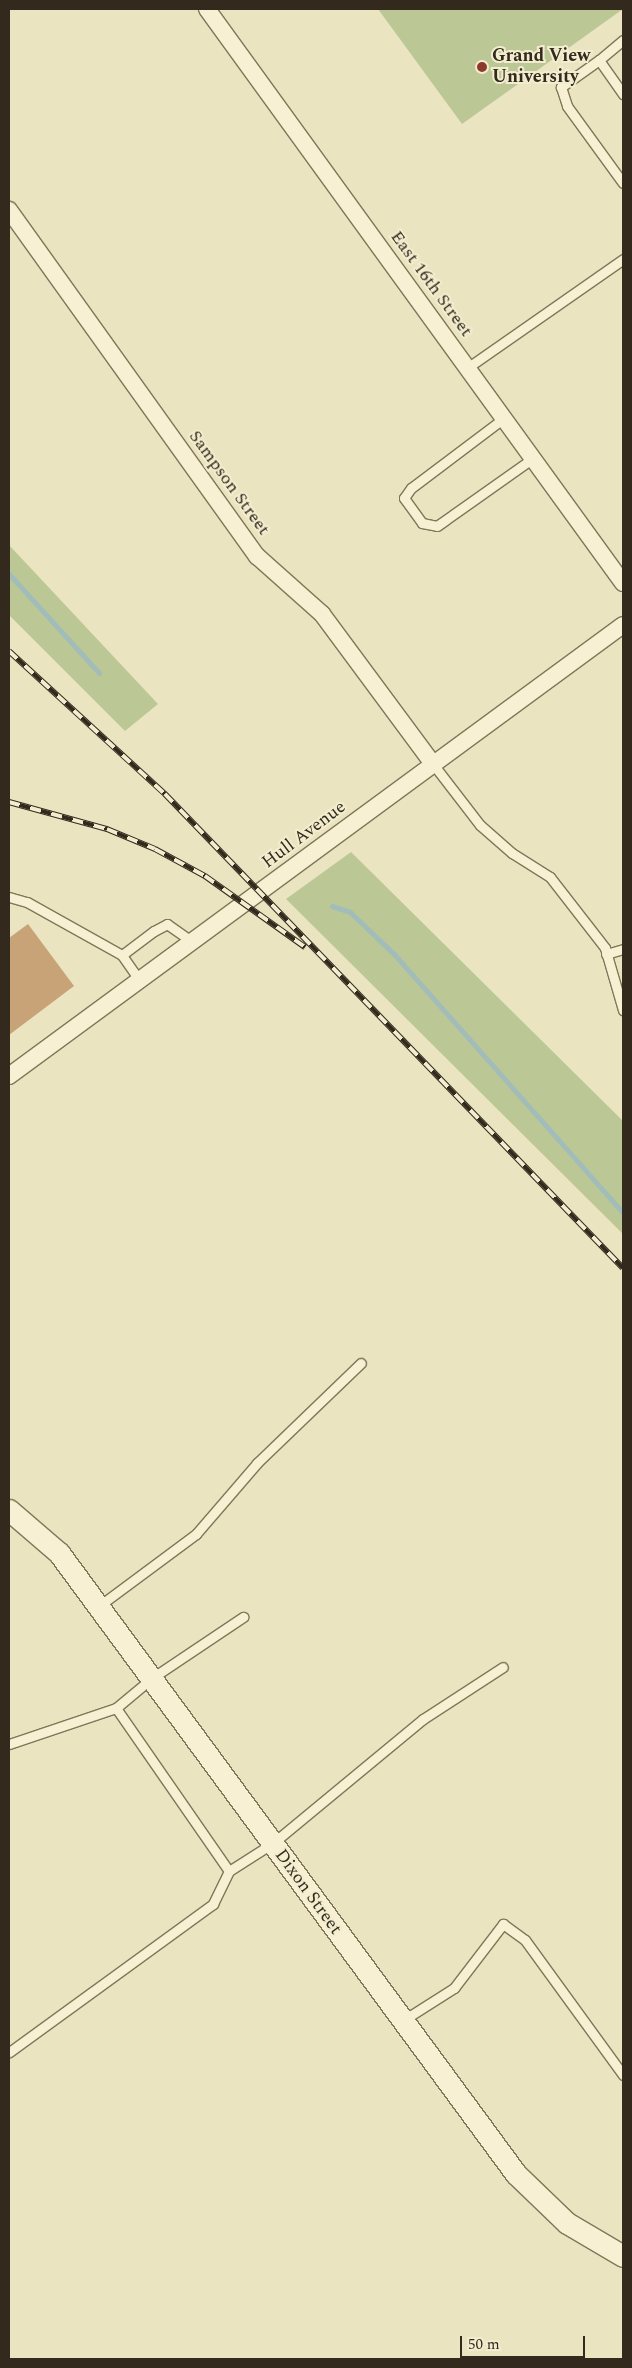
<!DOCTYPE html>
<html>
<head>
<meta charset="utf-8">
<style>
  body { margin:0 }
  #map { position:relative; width:632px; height:2368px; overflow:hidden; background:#ebe4c0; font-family:Spectral,serif }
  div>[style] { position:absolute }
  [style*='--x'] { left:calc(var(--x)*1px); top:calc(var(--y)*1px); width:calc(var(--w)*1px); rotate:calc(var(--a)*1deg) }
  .green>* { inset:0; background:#bbc895 }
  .stream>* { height:5px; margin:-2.5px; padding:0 2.5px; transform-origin:2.5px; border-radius:2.5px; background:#a2bdb9 }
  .building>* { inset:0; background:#c7a377 }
  .roads { filter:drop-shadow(1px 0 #837559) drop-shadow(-1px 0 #837559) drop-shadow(0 1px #837559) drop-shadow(0 -1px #837559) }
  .service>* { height:9px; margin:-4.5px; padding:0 4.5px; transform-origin:4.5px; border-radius:4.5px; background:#f7f0d2 }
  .minor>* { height:16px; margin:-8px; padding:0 8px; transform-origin:8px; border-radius:8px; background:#f7f0d2 }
  .tertiary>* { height:21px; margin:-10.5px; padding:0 10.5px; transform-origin:10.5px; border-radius:10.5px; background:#f7f0d2 }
  .rail>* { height:5.5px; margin-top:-2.75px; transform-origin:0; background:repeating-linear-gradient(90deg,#f3edcf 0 11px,#332a1d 0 22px); box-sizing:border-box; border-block:1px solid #332a1d }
  .dots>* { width:14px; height:14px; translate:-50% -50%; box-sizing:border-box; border:2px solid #f3edcf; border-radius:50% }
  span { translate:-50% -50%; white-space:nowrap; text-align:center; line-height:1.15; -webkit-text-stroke:4px #f3edcf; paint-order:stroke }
  .poi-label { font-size:18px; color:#332a1d; font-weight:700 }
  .left { translate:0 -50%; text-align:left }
  .street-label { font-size:18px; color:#332a1d }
  .frame { position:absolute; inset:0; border:10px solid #332a1d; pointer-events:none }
  .scale { position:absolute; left:460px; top:2336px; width:125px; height:22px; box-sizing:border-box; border:2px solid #332a1d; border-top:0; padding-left:6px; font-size:15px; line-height:18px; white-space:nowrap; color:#332a1d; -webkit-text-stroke:4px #f3edcf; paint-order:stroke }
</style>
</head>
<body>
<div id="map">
  <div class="green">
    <div style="clip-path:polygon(378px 9px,623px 9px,462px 124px)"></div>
    <div style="clip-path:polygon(9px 545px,158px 704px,125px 731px,9px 615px)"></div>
    <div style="clip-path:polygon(351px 852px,623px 1121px,623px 1234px,286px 899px)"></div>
  </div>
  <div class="stream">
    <div style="--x:9;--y:574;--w:134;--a:47.7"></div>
    <div style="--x:332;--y:906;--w:19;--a:18"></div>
    <div style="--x:350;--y:912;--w:61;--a:43.7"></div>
    <div style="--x:394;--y:954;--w:346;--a:48.5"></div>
  </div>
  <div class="building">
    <div style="clip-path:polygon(28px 924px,74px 986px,9px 1035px,9px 938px)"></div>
  </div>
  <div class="roads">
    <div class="service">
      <div style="--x:623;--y:40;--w:31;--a:140"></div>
      <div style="--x:599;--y:60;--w:42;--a:54.8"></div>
      <div style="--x:599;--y:60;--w:47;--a:144.6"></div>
      <div style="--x:561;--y:87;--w:20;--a:72"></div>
      <div style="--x:567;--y:106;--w:95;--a:54"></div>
      <div style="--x:467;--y:368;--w:190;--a:-34.9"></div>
      <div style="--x:504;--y:418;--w:116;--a:143"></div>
      <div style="--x:411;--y:488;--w:12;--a:125"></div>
      <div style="--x:404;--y:498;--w:31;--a:54"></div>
      <div style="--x:422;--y:523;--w:15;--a:11"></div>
      <div style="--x:437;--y:526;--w:118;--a:-35.3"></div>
      <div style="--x:433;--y:764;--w:77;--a:52.4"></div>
      <div style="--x:480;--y:825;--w:43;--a:41.2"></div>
      <div style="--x:512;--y:853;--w:45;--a:32.3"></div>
      <div style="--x:550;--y:877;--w:90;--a:52.2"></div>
      <div style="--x:605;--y:948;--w:65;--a:73.8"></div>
      <div style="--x:9;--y:897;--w:19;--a:16"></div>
      <div style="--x:27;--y:902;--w:109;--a:29.2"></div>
      <div style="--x:606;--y:954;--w:18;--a:-16"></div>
      <div style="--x:140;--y:981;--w:32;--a:-125"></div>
      <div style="--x:122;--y:955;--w:40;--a:-37"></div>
      <div style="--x:154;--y:931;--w:15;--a:-28"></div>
      <div style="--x:167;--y:924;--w:32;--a:35"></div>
      <div style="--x:99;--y:1606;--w:121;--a:-36.6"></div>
      <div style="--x:196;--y:1534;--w:94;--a:-49.3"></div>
      <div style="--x:257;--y:1463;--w:144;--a:-43.9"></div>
      <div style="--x:116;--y:1708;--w:47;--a:-39.8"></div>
      <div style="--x:152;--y:1678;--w:110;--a:-33.8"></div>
      <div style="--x:9;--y:1744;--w:113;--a:-18.6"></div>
      <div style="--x:116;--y:1708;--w:198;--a:55.3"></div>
      <div style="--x:229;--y:1871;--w:37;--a:116"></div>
      <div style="--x:213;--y:1904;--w:252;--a:144"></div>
      <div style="--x:229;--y:1871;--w:52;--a:-32.5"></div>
      <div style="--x:273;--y:1843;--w:195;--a:-39.6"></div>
      <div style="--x:423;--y:1719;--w:95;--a:-33"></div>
      <div style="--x:402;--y:2021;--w:62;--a:-32.4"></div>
      <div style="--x:454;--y:1988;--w:81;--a:-52.6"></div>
      <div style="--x:503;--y:1924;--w:27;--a:36"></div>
      <div style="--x:525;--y:1940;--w:167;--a:54"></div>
    </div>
    <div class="minor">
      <div style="--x:207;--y:9;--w:709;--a:54.07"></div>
      <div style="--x:9;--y:210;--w:426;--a:54.4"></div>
      <div style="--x:257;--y:556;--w:87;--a:41.7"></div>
      <div style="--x:322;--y:614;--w:187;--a:53.5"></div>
      <div style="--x:9;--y:1076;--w:762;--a:-36.3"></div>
    </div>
    <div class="tertiary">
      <div style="--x:9;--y:1510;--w:66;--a:40.7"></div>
      <div style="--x:59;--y:1553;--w:771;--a:53.65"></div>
      <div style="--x:516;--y:2174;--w:71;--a:43.9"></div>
      <div style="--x:567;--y:2223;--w:65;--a:30.5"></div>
    </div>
  </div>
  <div class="rail">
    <div style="--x:9;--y:651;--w:212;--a:42.5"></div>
    <div style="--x:165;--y:794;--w:659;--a:45.98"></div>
    <div style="--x:9;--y:802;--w:102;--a:15.4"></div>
    <div style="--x:107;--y:829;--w:52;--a:22.6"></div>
    <div style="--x:155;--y:849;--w:57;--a:28.4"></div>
    <div style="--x:205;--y:876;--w:123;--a:35.4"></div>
  </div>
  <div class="dots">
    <div style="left:482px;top:67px;background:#8f382c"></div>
  </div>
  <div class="poi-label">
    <span class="left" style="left:492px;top:67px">Grand View<br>University</span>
  </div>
  <div class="street-label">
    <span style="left:431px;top:284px;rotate:54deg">East 16th Street</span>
    <span style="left:229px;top:483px;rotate:54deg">Sampson Street</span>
    <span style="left:304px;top:835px;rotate:-37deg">Hull Avenue</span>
    <span style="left:308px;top:1892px;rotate:54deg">Dixon Street</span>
  </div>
  <div class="frame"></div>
  <div class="scale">50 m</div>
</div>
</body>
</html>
